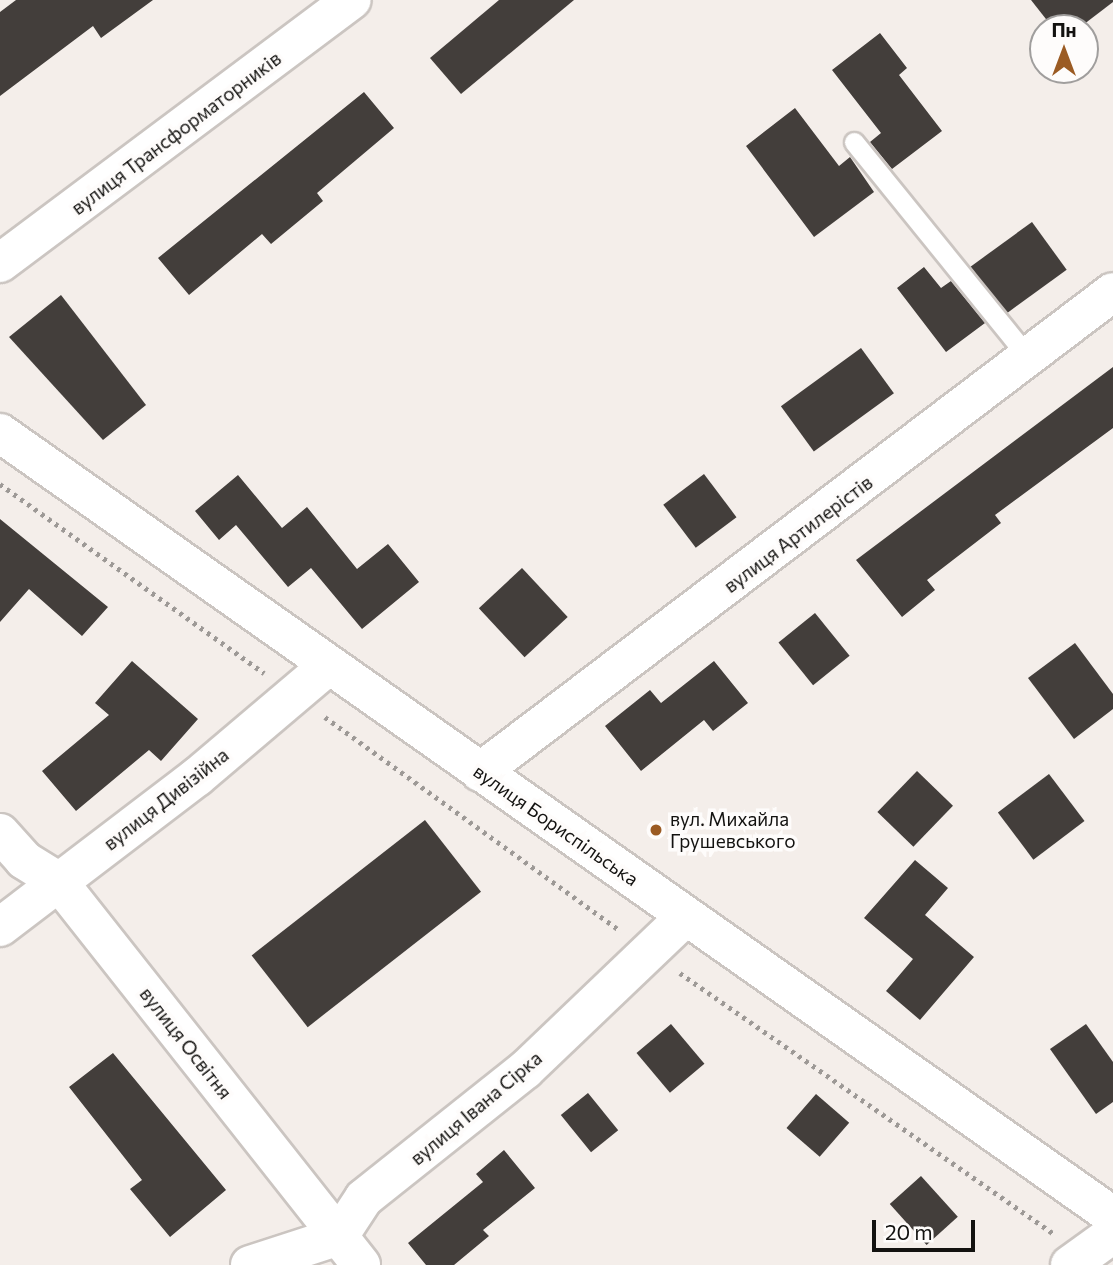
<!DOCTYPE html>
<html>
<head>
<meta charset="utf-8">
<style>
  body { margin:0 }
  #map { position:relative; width:1113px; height:1265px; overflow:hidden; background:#f4eeea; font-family:Commissioner,sans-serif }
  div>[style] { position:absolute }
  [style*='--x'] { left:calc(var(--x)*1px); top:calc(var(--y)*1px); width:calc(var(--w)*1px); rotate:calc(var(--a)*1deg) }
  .building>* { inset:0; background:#433e3b; transform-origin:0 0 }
  .path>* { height:4.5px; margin-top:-2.25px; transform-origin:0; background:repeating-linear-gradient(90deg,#9d9996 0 3.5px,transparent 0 8.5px) }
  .roads { filter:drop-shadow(2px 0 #cbc5c1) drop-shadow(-2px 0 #cbc5c1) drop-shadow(0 2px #cbc5c1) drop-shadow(0 -2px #cbc5c1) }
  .service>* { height:19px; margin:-9.5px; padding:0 9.5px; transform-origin:9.5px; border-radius:9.5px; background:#fff }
  .minor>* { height:38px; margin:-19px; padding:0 19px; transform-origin:19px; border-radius:19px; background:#fff }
  .secondary>* { height:38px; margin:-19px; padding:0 19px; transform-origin:19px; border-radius:19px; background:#fff }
  .dots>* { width:19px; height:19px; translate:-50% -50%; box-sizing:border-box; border:4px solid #fefcfb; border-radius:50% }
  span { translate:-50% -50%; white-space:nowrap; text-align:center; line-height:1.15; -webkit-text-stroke:7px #fefcfb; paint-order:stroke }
  .street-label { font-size:19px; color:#131210 }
  .poi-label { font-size:19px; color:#131210 }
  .left { translate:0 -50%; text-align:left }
  .north { position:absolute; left:1029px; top:14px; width:70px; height:70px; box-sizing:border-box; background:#fefcfb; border:2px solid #a09e9d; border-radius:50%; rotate:0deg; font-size:19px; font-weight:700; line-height:28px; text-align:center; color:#131210 }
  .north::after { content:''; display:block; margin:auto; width:24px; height:32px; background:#9b5b23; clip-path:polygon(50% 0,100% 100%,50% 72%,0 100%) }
  .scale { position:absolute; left:872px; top:1220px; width:103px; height:32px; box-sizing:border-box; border:4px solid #131210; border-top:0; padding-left:9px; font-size:21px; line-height:24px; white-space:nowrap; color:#131210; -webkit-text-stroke:5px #fefcfb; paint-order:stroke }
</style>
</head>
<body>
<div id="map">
  <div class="building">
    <div style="clip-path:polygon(16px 0,153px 0,101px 38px,93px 26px,0 96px,0 12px)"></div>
    <div style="clip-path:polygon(499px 0,574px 0,461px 94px,430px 58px)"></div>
    <div style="clip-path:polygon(1031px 0,1113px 0,1113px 2px,1079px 28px,1053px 28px)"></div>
    <div style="clip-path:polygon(880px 33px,907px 68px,899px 75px,942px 131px,892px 169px,870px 142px,881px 133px,832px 70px)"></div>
    <div style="clip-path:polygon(364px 92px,394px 128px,317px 193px,323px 201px,271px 244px,262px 234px,189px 295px,158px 258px)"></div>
    <div style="clip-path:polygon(795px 108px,839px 166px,850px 157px,874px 192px,814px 237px,746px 146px)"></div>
    <div style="left:1032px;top:222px;width:59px;height:76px;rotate:54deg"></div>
    <div style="clip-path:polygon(924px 267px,941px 288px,951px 281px,985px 323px,946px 352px,897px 288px)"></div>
    <div style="clip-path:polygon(61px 295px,146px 405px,103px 440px,9px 337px)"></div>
    <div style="left:861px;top:348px;width:56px;height:99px;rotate:54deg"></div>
    <div style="clip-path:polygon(1113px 367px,1113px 428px,995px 515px,1001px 523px,927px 580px,935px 590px,902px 617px,856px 560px)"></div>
    <div style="left:704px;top:474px;width:54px;height:51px;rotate:53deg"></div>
    <div style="clip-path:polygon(238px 475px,282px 528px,307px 507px,357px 569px,388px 544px,419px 582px,362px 629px,311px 568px,288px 587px,236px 525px,219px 540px,195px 511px)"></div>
    <div style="clip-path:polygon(0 519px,108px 607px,82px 636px,29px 589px,0 622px)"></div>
    <div style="left:522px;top:568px;width:67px;height:59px;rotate:47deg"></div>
    <div style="left:815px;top:613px;width:55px;height:47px;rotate:51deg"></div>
    <div style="clip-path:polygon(1075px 643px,1113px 694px,1113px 709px,1074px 739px,1028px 678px)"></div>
    <div style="clip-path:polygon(132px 661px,198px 719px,161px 761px,149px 750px,76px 811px,42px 771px,109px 715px,95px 703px)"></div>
    <div style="clip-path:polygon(714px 661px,748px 703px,713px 731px,704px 720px,641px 771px,605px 726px,650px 690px,661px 703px)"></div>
    <div style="left:917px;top:771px;width:50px;height:57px;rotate:44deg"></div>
    <div style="left:1049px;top:774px;width:59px;height:64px;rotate:53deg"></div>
    <div style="left:425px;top:820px;width:91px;height:220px;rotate:52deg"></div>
    <div style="clip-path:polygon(915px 860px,948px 888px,925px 915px,974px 957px,920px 1020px,886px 991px,913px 959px,864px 918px)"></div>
    <div style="left:671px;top:1024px;width:52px;height:45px;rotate:50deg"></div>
    <div style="clip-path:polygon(1086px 1024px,1113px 1062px,1113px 1102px,1096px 1114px,1050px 1049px)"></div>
    <div style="clip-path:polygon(113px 1053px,226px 1190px,170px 1237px,130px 1189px,142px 1180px,69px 1087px)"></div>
    <div style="left:588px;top:1093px;width:48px;height:35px;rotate:51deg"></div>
    <div style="left:816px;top:1094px;width:44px;height:45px;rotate:41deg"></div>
    <div style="clip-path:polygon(504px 1150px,535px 1188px,483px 1230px,489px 1236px,454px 1265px,426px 1265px,408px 1243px,483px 1182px,476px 1174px)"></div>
    <div style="left:921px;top:1176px;width:55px;height:42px;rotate:48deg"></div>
  </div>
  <div class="path">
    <div style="--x:0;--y:484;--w:325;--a:35.6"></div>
    <div style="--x:325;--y:717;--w:365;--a:35.9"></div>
    <div style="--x:680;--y:973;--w:456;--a:34.9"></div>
  </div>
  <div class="roads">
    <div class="service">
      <div style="--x:854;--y:142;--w:279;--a:51"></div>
    </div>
    <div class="minor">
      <div style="--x:0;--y:263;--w:439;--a:-36.8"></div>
      <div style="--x:480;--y:772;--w:794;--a:-37.17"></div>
      <div style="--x:0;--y:833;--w:36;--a:48"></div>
      <div style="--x:24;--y:860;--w:40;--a:32"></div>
      <div style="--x:58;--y:881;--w:489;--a:51.7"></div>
      <div style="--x:0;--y:927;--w:248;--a:-37.3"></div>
      <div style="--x:197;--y:777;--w:172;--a:-40.3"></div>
      <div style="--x:250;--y:1265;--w:94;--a:-18"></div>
      <div style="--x:339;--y:1236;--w:45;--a:-56.7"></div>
      <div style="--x:364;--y:1198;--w:206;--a:-38.5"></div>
      <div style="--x:525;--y:1070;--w:221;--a:-43.7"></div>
      <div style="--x:1070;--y:1265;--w:53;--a:-35.8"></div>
    </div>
    <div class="secondary">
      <div style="--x:0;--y:433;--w:1361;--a:35.13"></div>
    </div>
  </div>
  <div class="dots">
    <div style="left:656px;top:830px;background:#9b5b23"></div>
  </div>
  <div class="street-label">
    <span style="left:176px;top:133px;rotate:-37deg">вулиця Трансформаторників</span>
    <span style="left:798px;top:534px;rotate:-37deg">вулиця Артилерістів</span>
    <span style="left:166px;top:799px;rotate:-38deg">вулиця Дивізійна</span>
    <span style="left:556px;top:825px;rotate:35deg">вулиця Бориспільська</span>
    <span style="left:186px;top:1043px;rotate:52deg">вулиця Освітня</span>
    <span style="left:476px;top:1108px;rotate:-40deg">вулиця Івана Сірка</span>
  </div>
  <div class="poi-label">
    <span class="left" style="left:670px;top:830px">вул. Михайла<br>Грушевського</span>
  </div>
  <div class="north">Пн</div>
  <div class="scale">20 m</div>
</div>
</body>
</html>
